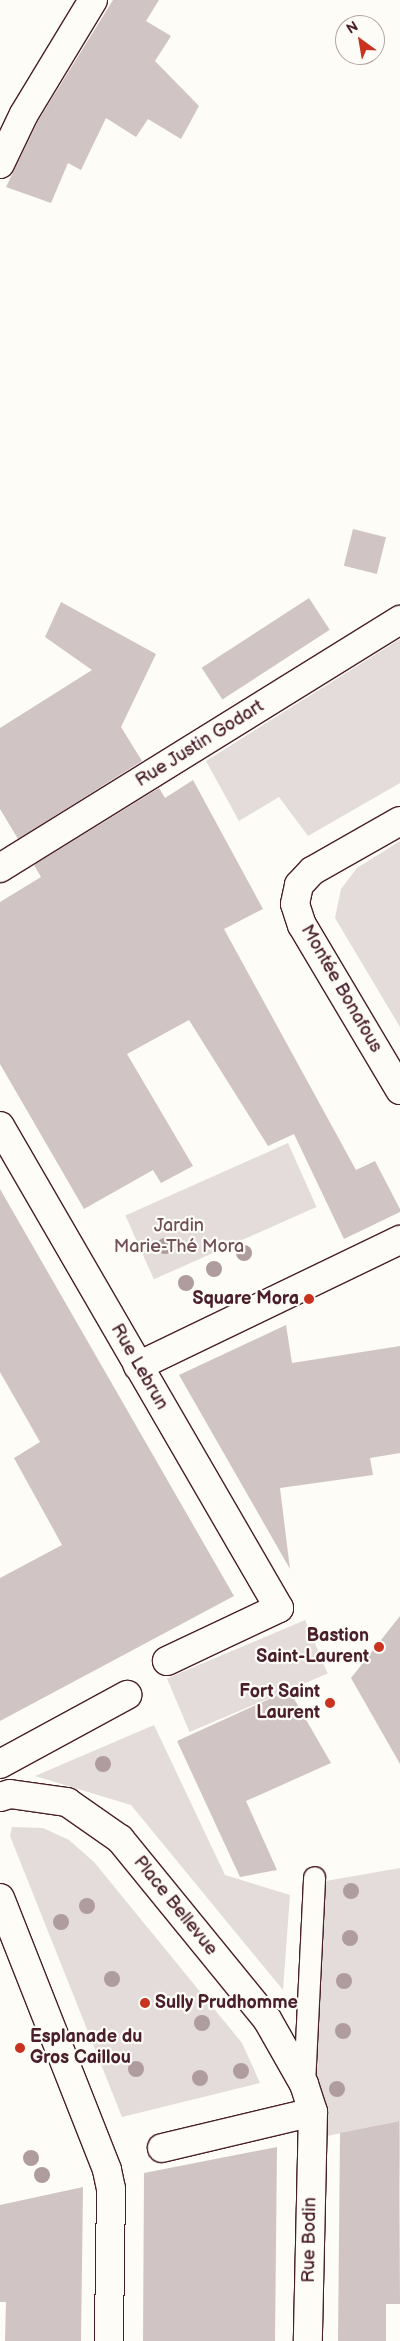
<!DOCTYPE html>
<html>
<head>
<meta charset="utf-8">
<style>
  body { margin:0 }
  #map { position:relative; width:400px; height:2341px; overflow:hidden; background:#fdfcf7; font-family:"Balsamiq Sans",sans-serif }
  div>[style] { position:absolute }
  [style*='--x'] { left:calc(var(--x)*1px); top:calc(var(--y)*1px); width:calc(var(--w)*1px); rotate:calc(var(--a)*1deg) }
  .green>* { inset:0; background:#e3dcda; transform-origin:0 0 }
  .building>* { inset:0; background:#d0c5c4; transform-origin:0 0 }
  .roads { filter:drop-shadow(1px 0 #4a1f2b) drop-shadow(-1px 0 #4a1f2b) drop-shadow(0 1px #4a1f2b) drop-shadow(0 -1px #4a1f2b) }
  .service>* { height:21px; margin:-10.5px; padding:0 10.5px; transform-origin:10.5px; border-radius:10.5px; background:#fdfcf7 }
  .minor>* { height:28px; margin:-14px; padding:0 14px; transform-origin:14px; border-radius:14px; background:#fdfcf7 }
  .trees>* { width:16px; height:16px; margin:-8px; border-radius:50%; background:#af9c9f }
  .dots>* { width:14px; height:14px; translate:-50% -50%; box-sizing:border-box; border:2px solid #fdfcf7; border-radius:50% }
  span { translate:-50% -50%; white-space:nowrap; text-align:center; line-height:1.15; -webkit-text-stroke:4.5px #fdfcf7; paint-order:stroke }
  .street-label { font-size:18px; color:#4a1f2b }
  .park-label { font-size:18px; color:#704e57 }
  .poi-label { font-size:18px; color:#4a1f2b; font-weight:700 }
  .right { translate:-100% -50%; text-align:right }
  .left { translate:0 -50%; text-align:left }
  .north { position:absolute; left:335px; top:15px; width:50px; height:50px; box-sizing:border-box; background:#fdfcf7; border:1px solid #b5a4a5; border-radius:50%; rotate:328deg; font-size:14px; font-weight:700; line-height:20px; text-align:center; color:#4a1f2b }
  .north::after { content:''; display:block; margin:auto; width:18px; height:22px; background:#c8321e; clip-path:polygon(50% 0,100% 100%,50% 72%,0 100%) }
</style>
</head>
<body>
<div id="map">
  <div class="green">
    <div style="clip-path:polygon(400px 639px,400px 783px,308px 836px,279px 797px,239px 821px,206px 761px)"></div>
    <div style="clip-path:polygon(400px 841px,400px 1027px,335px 918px,341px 889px,357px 868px)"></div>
    <div style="left:288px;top:1143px;width:70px;height:178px;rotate:66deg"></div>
    <div style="left:305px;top:1620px;width:58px;height:150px;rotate:67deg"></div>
    <div style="clip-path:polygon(154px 1725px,225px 1875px,290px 1895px,283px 1990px,131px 1805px,35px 1776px)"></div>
    <div style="clip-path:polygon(12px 1827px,43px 1828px,69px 1840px,94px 1862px,242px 2043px,260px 2083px,122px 2117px,10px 1836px)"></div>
    <div style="clip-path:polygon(400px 1868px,400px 2194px,398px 2121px,313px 2139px,314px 1883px)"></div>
  </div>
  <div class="building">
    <div style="clip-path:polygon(113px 0,159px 0,146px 21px,171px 36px,155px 61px,199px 106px,181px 139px,148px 119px,136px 137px,106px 118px,81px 170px,68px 163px,51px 203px,6px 187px,38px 121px)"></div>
    <div style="left:353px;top:529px;width:34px;height:38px;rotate:14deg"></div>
    <div style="left:309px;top:598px;width:38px;height:128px;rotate:57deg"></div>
    <div style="clip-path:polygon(61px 602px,156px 654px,121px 727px,142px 761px,18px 839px,0 809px,0 728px,92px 670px,45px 637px)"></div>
    <div style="clip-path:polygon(193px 780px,263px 909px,224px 929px,356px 1170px,375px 1161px,400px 1209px,400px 1212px,344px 1239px,294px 1134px,268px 1146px,189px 1020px,127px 1054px,193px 1166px,161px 1183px,153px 1170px,84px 1209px,0 1064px,0 902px,41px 877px,34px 865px,159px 788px,165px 798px)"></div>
    <div style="clip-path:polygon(0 1189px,234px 1596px,0 1721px,0 1578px,62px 1545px,14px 1458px,40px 1442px,0 1372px)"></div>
    <div style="clip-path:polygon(286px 1325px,292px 1363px,400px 1346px,400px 1453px,370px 1458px,373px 1475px,280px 1488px,290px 1569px,179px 1375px)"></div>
    <div style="clip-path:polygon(400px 1616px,400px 1764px,351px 1678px)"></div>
    <div style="clip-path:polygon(289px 1690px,331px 1763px,246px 1801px,277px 1870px,240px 1877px,177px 1741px)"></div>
    <div style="clip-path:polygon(399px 2121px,400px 2304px,386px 2304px,386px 2341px,338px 2341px,340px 2133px)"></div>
    <div style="clip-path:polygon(277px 2147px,275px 2341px,143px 2341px,144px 2173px)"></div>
    <div style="clip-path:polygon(83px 2187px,81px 2341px,5px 2341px,6px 2302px,0 2302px,0 2205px)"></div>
  </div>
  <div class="roads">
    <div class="service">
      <div style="--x:304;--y:2084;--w:207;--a:-87.2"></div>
    </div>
    <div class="minor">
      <div style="--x:0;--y:164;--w:55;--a:-64.4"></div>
      <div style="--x:24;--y:114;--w:133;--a:-58.8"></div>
      <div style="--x:400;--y:821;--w:101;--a:150.4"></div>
      <div style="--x:312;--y:871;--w:19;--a:133"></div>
      <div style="--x:299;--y:885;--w:19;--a:102"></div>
      <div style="--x:295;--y:904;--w:22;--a:72"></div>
      <div style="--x:302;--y:925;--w:192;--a:59.3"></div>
      <div style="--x:0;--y:868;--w:471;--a:-31.8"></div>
      <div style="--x:0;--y:1126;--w:557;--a:59.94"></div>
      <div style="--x:279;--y:1608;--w:124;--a:154.7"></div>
      <div style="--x:138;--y:1366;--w:291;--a:-25.7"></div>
      <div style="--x:0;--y:1764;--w:145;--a:-28.5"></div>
      <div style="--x:0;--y:1797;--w:10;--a:-17"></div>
      <div style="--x:10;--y:1794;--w:58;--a:8"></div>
      <div style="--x:67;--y:1802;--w:65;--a:34.9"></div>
      <div style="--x:120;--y:1839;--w:232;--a:50.8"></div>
      <div style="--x:267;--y:2019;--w:75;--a:60.4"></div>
      <div style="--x:304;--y:2084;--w:29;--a:72"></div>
      <div style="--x:313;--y:2112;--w:229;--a:91.3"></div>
      <div style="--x:0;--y:1898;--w:292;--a:68.5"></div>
      <div style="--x:107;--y:2170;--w:19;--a:78"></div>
      <div style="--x:111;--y:2189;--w:152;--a:90.8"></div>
      <div style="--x:162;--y:2148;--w:155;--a:-13.4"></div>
    </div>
  </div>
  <div class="trees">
    <div style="left:165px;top:1246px"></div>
    <div style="left:244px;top:1253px"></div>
    <div style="left:214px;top:1269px"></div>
    <div style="left:186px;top:1283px"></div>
    <div style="left:103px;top:1764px"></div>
    <div style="left:351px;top:1891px"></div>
    <div style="left:87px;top:1906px"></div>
    <div style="left:61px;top:1922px"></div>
    <div style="left:350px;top:1938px"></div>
    <div style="left:112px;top:1979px"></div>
    <div style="left:344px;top:1981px"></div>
    <div style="left:202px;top:2023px"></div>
    <div style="left:343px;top:2031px"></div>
    <div style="left:136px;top:2069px"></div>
    <div style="left:241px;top:2071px"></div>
    <div style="left:200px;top:2078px"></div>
    <div style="left:337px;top:2089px"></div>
    <div style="left:31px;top:2158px"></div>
    <div style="left:42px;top:2175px"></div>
  </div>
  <div class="dots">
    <div style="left:309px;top:1299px;background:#c8321e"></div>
    <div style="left:379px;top:1647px;background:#c8321e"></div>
    <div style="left:330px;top:1703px;background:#c8321e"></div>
    <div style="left:145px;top:2003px;background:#c8321e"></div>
    <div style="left:20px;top:2048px;background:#c8321e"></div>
  </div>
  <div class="street-label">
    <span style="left:200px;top:744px;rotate:-32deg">Rue Justin Godart</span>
    <span style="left:341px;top:989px;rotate:60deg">Montée Bonafous</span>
    <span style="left:139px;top:1367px;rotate:60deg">Rue Lebrun</span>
    <span style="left:175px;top:1906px;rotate:51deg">Place Bellevue</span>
    <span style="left:310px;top:2240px;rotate:-89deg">Rue Bodin</span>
  </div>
  <div class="park-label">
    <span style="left:179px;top:1237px">Jardin<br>Marie-Thé Mora</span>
  </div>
  <div class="poi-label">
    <span class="right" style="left:299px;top:1299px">Square Mora</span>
    <span class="right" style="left:369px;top:1647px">Bastion<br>Saint-Laurent</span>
    <span class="right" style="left:320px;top:1703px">Fort Saint<br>Laurent</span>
    <span class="left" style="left:155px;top:2003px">Sully Prudhomme</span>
    <span class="left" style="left:30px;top:2048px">Esplanade du<br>Gros Caillou</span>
  </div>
  <div class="north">N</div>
</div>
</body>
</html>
